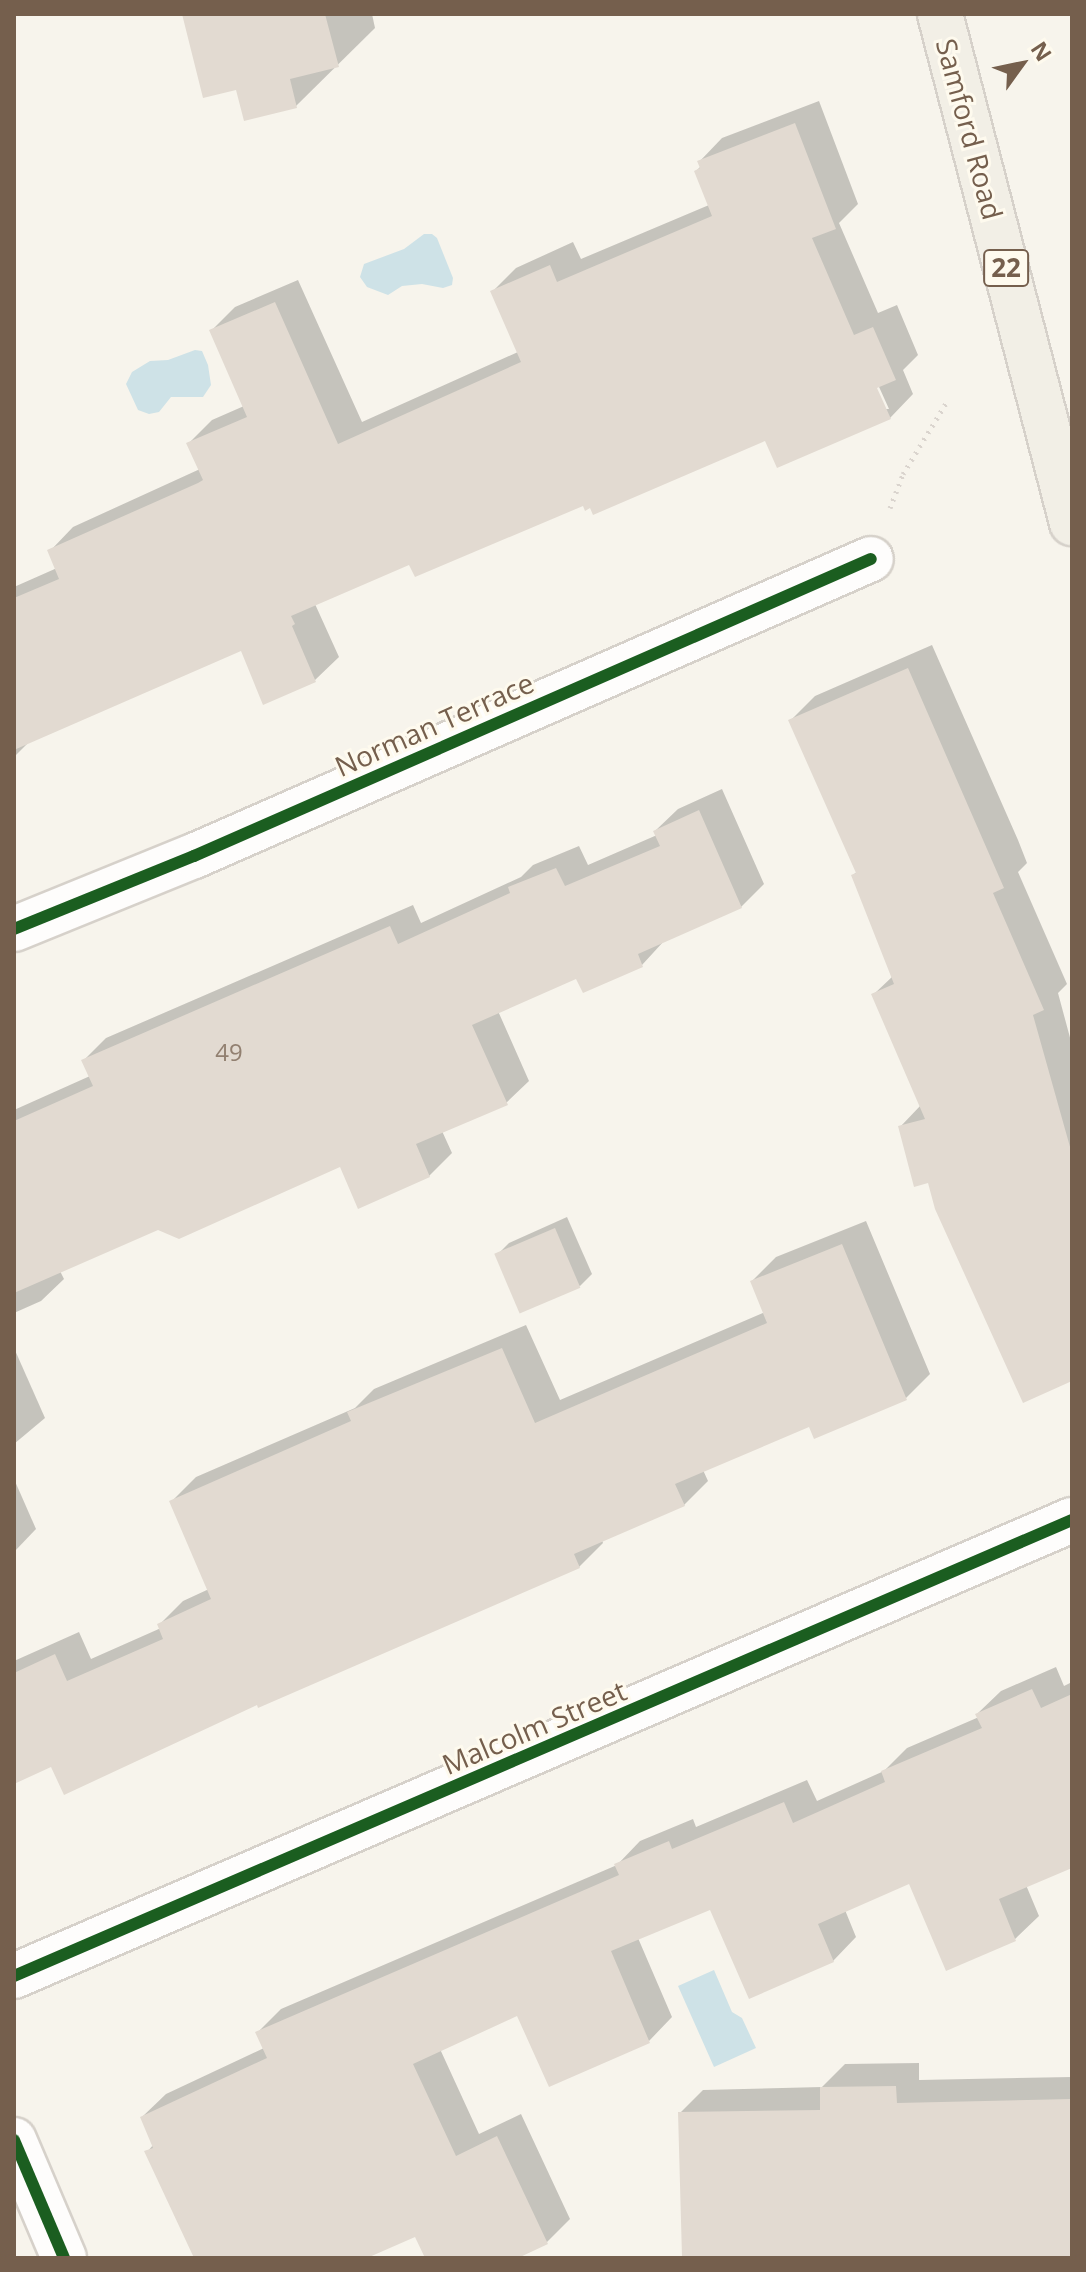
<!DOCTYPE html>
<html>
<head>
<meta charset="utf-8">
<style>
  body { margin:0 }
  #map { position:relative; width:1086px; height:2272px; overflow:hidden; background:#f7f4ec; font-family:"Open Sans",sans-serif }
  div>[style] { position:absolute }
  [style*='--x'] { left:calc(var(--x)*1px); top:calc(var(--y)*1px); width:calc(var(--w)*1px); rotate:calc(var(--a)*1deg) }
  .water>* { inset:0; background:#cee2e7 }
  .shadow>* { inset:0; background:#0003 }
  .building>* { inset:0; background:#e2dad1; transform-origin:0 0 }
  .path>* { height:5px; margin-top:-2.5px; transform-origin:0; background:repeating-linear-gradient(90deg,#dad4ce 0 2px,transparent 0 8px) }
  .roads { filter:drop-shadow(2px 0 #d6d1ca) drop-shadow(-2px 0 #d6d1ca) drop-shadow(0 2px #d6d1ca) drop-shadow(0 -2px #d6d1ca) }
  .minor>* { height:44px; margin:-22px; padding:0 22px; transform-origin:22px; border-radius:22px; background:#fefdfc }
  .primary>* { height:44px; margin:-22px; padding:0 22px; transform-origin:22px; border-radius:22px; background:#f2efe6 }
  .cycleway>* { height:12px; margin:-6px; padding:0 6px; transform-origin:6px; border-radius:6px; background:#1b5e20 }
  span { translate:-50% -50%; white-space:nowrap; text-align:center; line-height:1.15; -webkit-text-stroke:6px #fefaee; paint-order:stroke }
  .number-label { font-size:24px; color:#928071 }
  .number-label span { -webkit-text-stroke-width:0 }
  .shield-label span { padding:2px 6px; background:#fefaee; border:2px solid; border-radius:6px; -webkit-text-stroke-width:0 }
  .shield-label { font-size:26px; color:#755f4d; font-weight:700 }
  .street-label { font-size:28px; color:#755f4d }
  .frame { position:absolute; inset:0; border:16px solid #755f4d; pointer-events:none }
  .north { position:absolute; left:982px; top:24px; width:80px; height:80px; -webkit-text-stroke:6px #fefaee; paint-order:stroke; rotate:57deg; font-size:22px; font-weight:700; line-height:32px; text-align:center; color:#755f4d }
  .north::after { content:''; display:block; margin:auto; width:28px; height:36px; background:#755f4d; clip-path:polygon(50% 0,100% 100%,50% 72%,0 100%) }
</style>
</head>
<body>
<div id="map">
  <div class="water">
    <div style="clip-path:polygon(424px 234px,432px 234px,437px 238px,453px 278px,452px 285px,443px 288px,422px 284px,402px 286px,388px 295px,367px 287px,360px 277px,364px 264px,404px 249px)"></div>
    <div style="clip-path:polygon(195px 350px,202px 351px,208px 365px,211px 385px,203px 397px,171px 397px,159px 412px,149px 414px,138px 410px,126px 384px,132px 372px,150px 361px,168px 360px)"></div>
    <div style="clip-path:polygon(714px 1970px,732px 2012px,742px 2018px,756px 2048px,714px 2067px,678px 1986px)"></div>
  </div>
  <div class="shadow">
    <div style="clip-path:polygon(184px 14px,372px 14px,375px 28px,296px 106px,237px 87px)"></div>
    <div style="clip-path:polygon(evenodd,819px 101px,858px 204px,839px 223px,878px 313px,897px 305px,918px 355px,903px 370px,913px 394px,890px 418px,766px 438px,591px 506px,584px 503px,410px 562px,315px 604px,339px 657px,315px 680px,264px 702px,242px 649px,31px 740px,14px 757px,14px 587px,57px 568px,50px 551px,73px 527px,200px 469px,189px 443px,212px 420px,244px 406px,212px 330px,235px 307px,298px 280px,362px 422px,518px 352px,492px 292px,516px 268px,573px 242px,581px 259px,709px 205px,696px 171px,701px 166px,699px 162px,722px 138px,819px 101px,875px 378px,889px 409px,884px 409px,871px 380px,875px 378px)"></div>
    <div style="clip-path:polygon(932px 645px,1018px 840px,1027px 863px,1018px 872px,1067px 984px,1058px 993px,1072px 1045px,1072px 1379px,930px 1181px,900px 1127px,921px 1105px,874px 994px,893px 976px,853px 875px,858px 871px,791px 720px,815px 696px)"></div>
    <div style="clip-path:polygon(722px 789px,764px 884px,741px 907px,664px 941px,642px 965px,577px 976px,498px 1011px,529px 1081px,506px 1103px,442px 1131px,452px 1153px,429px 1176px,341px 1164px,158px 1227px,60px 1271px,64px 1279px,41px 1301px,14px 1313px,14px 1110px,90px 1076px,83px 1061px,106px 1038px,413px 905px,421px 923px,521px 877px,533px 865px,579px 846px,588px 865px,657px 835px,655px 831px,678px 809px)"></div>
    <div style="clip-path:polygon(567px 1217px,592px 1274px,580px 1286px,497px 1255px,509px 1243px)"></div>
    <div style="clip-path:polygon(866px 1221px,930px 1374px,906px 1398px,810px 1424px,703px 1470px,708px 1481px,684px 1505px,602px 1540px,603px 1543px,579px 1567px,258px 1702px,51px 1764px,14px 1781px,14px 1661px,79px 1632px,91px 1659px,161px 1628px,159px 1625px,183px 1601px,209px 1589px,172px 1501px,196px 1477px,355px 1408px,374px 1389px,526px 1325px,560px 1400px,765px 1312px,752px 1281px,776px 1257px)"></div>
    <div style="clip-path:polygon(14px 1348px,45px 1418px,14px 1444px)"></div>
    <div style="clip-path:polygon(14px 1479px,36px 1529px,14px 1552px)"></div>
    <div style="clip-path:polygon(1056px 1667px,1064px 1686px,1072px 1682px,1072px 1865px,1026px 1885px,1039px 1916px,1015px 1939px,910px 1881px,845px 1910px,856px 1937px,833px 1961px,711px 1907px,638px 1938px,672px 2017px,649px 2041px,518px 2013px,440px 2049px,479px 2134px,521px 2114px,570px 2219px,547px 2242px,514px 2258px,427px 2258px,416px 2234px,358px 2258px,196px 2258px,147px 2152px,154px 2144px,142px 2117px,166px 2094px,264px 2048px,258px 2032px,281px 2009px,617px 1865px,640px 1841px,693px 1819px,696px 1827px,807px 1780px,817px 1801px,884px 1771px,907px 1748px,979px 1717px,977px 1714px,1001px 1691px)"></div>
    <div style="clip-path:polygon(919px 2063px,919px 2080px,1072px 2077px,1072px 2258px,935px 2258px,935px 2253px,680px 2113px,703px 2090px,822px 2087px,845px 2064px)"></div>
  </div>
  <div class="building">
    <div style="clip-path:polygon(182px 14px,325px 14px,339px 67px,290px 79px,297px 108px,244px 121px,236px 90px,203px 98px)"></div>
    <div style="clip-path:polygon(795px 123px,836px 229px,812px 238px,854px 335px,873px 327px,896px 380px,877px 388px,891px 419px,777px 468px,765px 441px,593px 515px,590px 508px,585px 511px,583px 506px,415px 577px,409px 565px,291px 616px,295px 624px,292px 626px,316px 682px,263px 705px,241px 651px,14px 750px,14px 598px,59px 579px,47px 550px,198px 483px,203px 480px,186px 443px,247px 417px,209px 330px,275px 302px,338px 444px,521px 362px,490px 291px,550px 265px,557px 282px,712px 216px,694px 171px,700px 168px,697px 161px)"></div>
    <div style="clip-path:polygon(908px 668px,1004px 888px,993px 893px,1044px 1010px,1033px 1015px,1072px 1154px,1072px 1381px,1023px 1403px,935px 1209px,928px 1183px,914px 1187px,898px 1126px,925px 1119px,871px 994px,894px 984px,851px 875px,856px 873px,788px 720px)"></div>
    <div style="clip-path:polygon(699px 810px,742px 908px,638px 954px,643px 967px,583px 993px,576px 979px,472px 1025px,508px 1105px,416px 1144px,430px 1177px,358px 1209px,340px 1167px,179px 1239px,158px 1230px,14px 1293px,14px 1121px,93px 1086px,81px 1060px,390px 926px,398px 944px,510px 893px,508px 887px,556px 868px,565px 886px,660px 846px,653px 831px)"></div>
    <div style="left:555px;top:1228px;width:65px;height:66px;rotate:67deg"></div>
    <div style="clip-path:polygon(842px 1244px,907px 1400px,814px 1439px,809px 1427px,675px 1484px,685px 1506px,574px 1554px,580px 1568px,258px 1708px,257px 1705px,64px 1795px,51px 1767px,14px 1784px,14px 1673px,55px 1654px,67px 1681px,163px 1639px,157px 1624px,211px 1599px,169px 1501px,351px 1421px,347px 1412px,502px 1348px,535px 1423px,767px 1323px,750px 1281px)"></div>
    <div style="clip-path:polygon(1032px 1689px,1041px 1708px,1072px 1694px,1072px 1868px,999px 1899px,1016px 1941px,946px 1971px,909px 1884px,818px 1924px,834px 1962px,749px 1999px,710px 1910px,611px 1951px,650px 2043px,549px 2087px,517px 2016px,413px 2064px,456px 2156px,497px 2136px,548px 2244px,518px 2258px,425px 2258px,415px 2237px,367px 2258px,194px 2258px,144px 2151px,153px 2148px,140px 2117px,267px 2058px,255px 2032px,619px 1875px,614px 1864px,669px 1841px,672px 1849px,784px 1802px,793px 1823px,885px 1782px,881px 1771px,982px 1728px,975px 1714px)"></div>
    <div style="clip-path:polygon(896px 2086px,897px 2103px,1072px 2099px,1072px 2258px,682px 2257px,678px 2112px,820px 2110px,820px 2087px)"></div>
  </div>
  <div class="path">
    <div style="--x:890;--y:508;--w:36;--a:-69"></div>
    <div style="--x:903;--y:474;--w:87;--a:-58.7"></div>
  </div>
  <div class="roads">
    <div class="minor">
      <div style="--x:14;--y:929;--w:194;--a:-22.1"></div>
      <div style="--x:194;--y:856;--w:739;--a:-23.69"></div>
      <div style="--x:14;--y:1976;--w:1152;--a:-23.32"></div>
      <div style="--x:14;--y:2140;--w:128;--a:67"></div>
    </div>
    <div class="primary">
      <div style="--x:940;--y:14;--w:526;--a:75.46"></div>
    </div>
  </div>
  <div class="cycleway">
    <div style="--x:14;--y:929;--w:194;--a:-22.1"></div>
    <div style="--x:194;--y:856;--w:739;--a:-23.69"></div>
    <div style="--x:14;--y:1976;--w:1152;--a:-23.32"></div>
    <div style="--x:14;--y:2140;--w:128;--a:67"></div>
  </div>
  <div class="number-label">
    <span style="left:229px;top:1052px">49</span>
  </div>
  <div class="shield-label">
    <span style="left:1006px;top:268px">22</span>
  </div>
  <div class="street-label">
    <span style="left:970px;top:129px;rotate:75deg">Samford Road</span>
    <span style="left:434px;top:724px;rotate:-24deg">Norman Terrace</span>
    <span style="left:534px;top:1727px;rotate:-23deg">Malcolm Street</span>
  </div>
  <div class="frame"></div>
  <div class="north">N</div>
</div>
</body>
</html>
